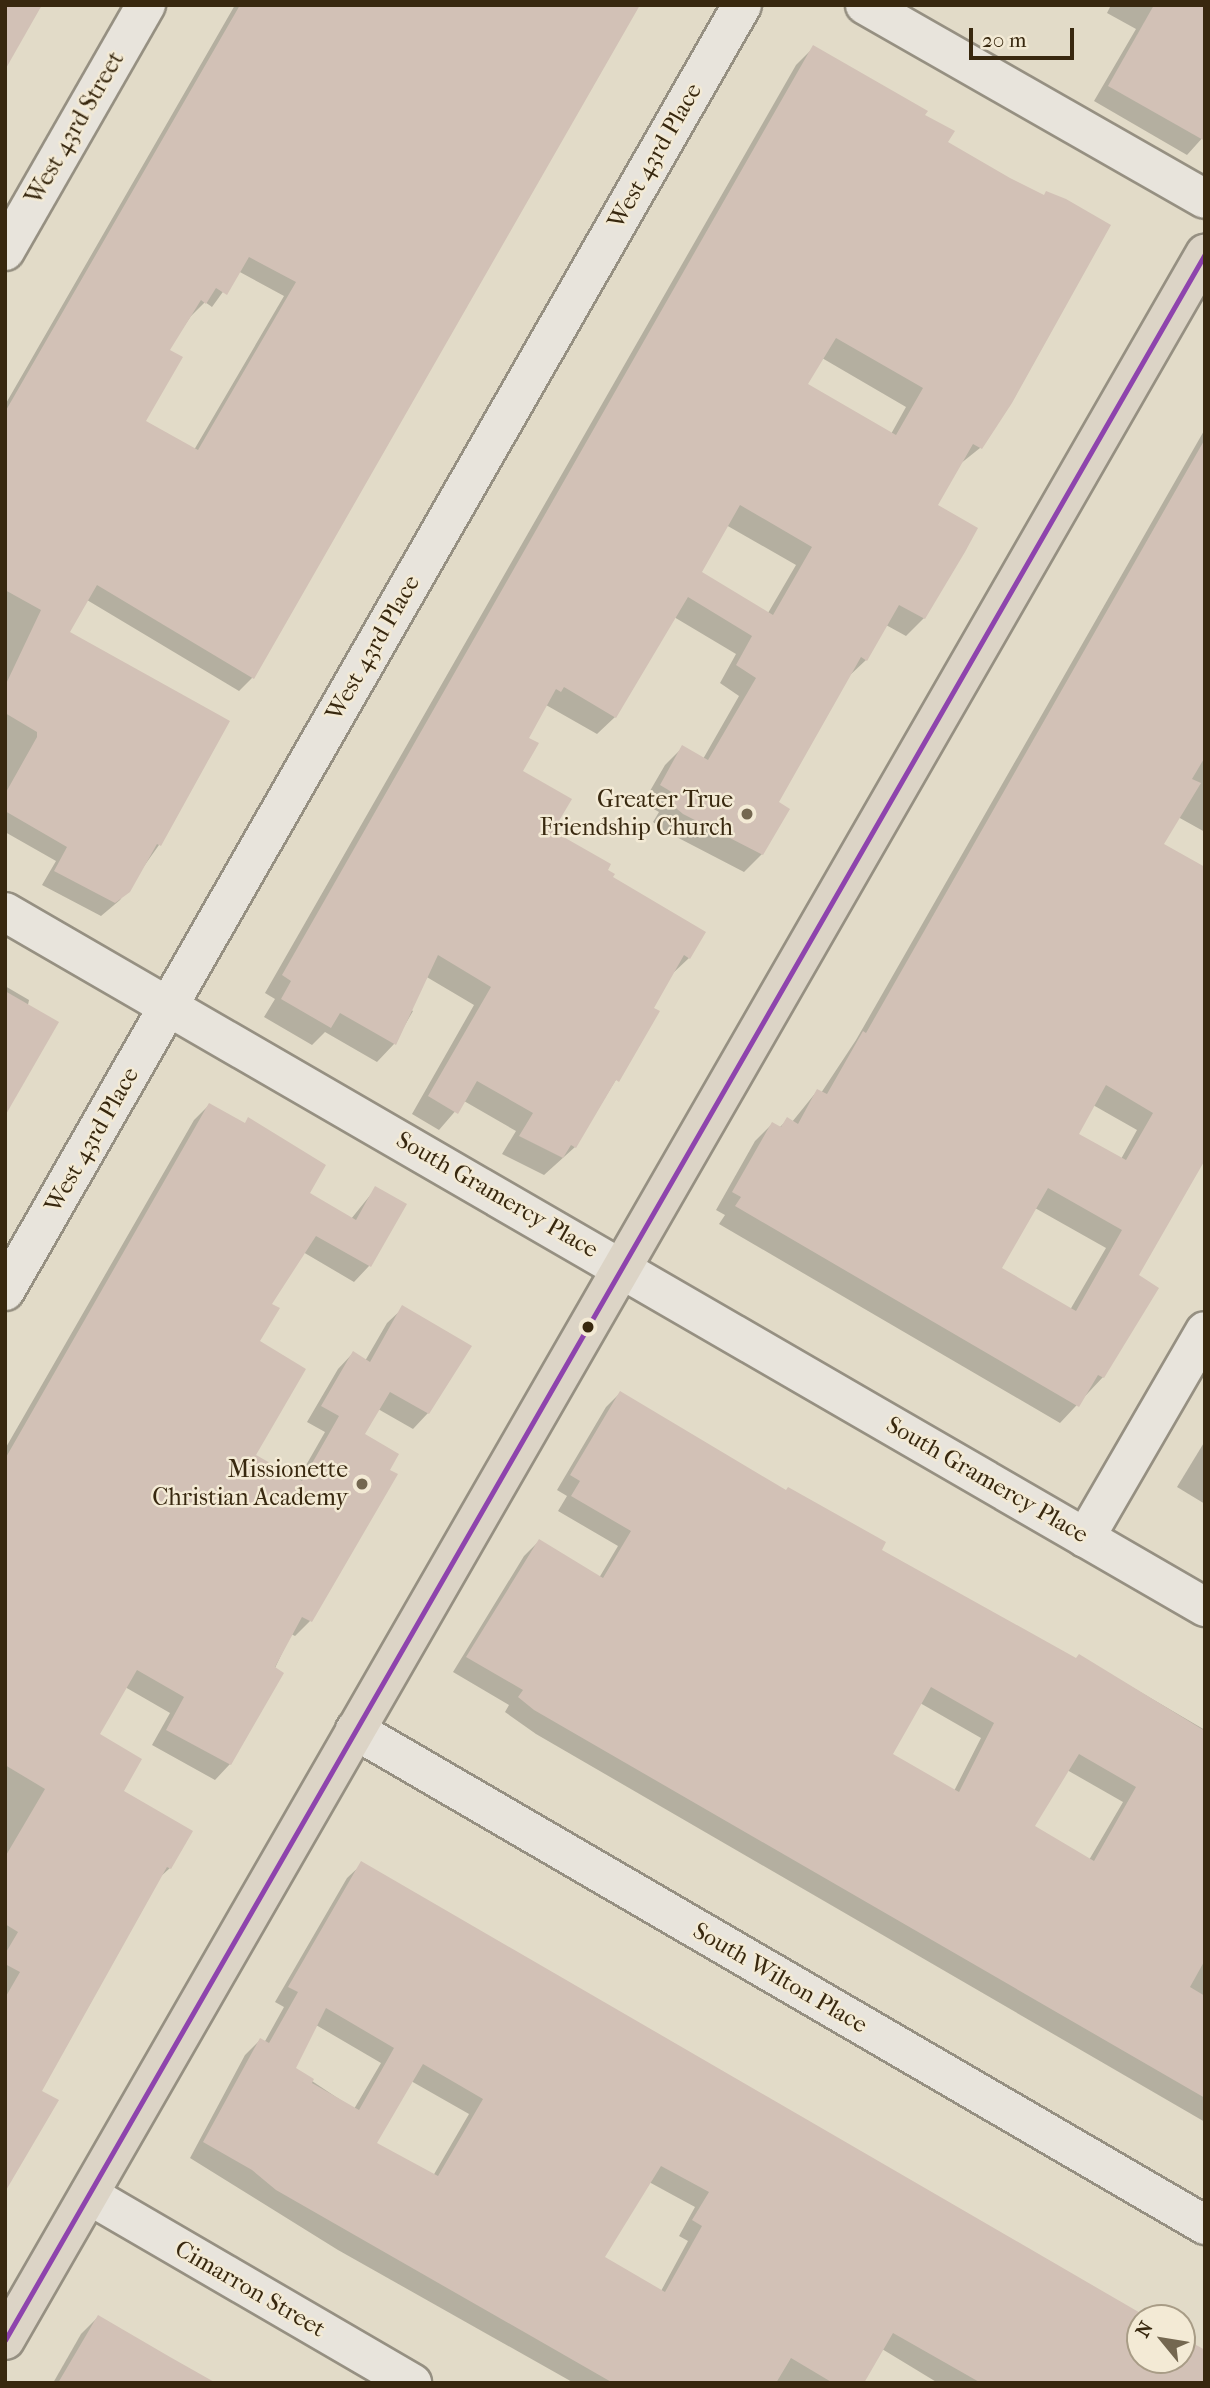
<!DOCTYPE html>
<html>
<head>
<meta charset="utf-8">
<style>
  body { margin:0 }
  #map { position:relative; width:1210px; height:2388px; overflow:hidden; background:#e2dbc8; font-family:"IM FELL French Canon",serif }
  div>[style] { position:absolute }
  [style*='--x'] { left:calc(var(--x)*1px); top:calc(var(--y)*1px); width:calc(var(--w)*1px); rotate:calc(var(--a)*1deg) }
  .shadow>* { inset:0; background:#0003 }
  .building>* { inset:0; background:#d2c1b6 }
  .roads { filter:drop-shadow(2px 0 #969082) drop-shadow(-2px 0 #969082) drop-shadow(0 2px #969082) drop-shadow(0 -2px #969082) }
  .minor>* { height:38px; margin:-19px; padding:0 19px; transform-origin:19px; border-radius:19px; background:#e8e4dc }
  .major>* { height:38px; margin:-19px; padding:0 19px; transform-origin:19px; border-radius:19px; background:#dcd4c6 }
  .bus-1>* { height:5px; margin:-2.5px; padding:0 2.5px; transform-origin:2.5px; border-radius:2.5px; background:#8e44ad }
  .dots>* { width:19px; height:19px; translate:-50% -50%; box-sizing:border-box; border:4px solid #f3ead5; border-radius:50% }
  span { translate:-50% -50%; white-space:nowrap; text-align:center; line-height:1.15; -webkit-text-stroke:5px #f3ead5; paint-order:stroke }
  .street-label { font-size:24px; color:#38280f }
  .poi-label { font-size:24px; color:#38280f }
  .right { translate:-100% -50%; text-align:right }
  .frame { position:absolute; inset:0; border:7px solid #38280f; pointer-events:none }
  .north { position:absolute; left:1126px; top:2304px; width:70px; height:70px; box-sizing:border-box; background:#f3ead5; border:2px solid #a89c86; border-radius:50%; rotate:300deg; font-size:19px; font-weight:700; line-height:28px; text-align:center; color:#38280f }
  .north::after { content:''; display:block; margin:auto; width:24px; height:32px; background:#746750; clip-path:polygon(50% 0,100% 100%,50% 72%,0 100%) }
  .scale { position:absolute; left:969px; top:28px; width:105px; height:32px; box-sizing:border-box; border:4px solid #38280f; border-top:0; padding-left:9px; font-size:21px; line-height:24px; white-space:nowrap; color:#38280f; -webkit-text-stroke:5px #f3ead5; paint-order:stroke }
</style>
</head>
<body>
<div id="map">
  <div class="shadow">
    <div style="clip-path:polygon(evenodd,235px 5px,638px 5px,252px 678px,239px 691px,87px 600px,68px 633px,159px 845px,120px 900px,101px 916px,42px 885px,56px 861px,5px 832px,5px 405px,235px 5px,238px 271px,284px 296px,194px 450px,144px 421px,167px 351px,191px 316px,205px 302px,212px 307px,238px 271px)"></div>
    <div style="clip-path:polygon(1111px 5px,1205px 5px,1205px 135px,1187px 155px,1094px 101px,1136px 29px,1107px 13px)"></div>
    <div style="clip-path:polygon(evenodd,814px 47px,923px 116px,946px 143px,1011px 402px,980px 448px,960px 464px,936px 505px,924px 618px,906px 636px,886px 625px,866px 660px,848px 677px,776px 803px,762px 854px,744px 872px,665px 831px,653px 822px,659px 812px,643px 803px,665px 765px,683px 747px,703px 759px,739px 696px,720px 683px,736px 654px,674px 617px,615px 717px,597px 734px,546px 705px,526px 738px,521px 771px,551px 832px,605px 870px,689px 958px,671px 975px,651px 1009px,657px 1012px,575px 1147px,544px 1175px,502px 1154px,516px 1131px,464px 1101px,439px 1130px,412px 1114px,474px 1005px,425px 976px,408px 1008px,413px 1011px,394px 1044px,377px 1062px,325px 1032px,312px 1045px,264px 1017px,275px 999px,265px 993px,796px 65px,814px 47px,822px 358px,906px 407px,891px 434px,806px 384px,822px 358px,814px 47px,726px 525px,796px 565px,768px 613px,699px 572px,726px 525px)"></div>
    <div style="clip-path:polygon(evenodd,1205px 429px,1205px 832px,1178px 817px,1162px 845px,1205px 870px,1137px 1276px,1103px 1377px,1060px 1423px,719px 1224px,725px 1215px,716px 1210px,755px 1141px,772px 1124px,779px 1128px,787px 1120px,792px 1122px,817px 1091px,821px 1093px,856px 1040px,1205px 429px,1093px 1105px,1137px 1130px,1121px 1159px,1077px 1135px,1093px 1105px,1205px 429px,1035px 1208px,1106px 1248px,1070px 1310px,1000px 1269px,1035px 1208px)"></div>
    <div style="clip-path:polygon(5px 986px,29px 1000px,5px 1113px)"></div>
    <div style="clip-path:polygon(209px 1105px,308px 1194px,351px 1219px,376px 1188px,404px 1205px,369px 1266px,354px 1282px,303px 1252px,270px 1305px,258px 1341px,254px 1455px,297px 1481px,325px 1432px,307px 1422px,338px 1369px,353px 1353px,365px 1361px,387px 1323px,403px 1308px,469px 1347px,428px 1413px,413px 1429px,378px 1409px,363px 1435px,310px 1621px,295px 1636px,291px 1634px,230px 1764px,215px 1780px,152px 1745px,170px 1713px,125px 1687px,97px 1734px,121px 1791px,170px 1868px,159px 1878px,40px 2092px,5px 2185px,5px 1449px,194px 1120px)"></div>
    <div style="clip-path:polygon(evenodd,620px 1393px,880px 1550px,1076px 1660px,1079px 1656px,1205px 1730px,1205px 2122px,536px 1734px,505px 1712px,509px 1705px,453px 1672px,524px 1556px,539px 1541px,599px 1578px,618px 1546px,558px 1511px,567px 1496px,557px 1490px,606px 1407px,620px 1393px,920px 1703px,981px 1738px,954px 1791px,890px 1754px,920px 1703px,620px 1393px,1067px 1770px,1123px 1802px,1089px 1860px,1033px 1827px,1067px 1770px)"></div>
    <div style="clip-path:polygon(1205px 1441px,1205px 1504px,1177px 1487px)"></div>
    <div style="clip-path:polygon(evenodd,362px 1864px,1147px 2318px,1140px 2318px,1140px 2360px,1182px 2360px,1182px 2338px,1205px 2383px,938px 2383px,882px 2349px,862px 2383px,574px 2383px,338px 2250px,190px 2158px,245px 2055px,260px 2040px,264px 2043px,284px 2007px,275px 2002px,347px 1878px,362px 1864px,316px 2025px,381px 2063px,354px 2109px,294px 2069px,316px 2025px,362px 1864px,411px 2081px,469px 2114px,433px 2176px,375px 2143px,411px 2081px,362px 1864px,649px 2182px,695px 2207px,679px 2236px,688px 2241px,661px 2291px,602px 2258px,649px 2182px)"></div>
    <div style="clip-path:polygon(98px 2317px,213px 2383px,53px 2383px,81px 2334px)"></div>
  </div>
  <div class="building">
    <div style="clip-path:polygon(5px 5px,42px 5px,5px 70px)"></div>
    <div style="clip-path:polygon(evenodd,240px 5px,640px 5px,254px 679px,97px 585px,70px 632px,230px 721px,161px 846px,157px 844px,130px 892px,115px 903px,54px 871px,67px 847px,5px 811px,5px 794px,37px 737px,37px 732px,5px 713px,5px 686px,41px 610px,5px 590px,5px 412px,240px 5px,249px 257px,296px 282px,198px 450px,146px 421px,183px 357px,170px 350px,201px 300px,206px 304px,216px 288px,227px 295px,249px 257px)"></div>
    <div style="clip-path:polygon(1154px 5px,1205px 5px,1205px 141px,1108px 86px)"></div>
    <div style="clip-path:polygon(evenodd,813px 45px,928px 111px,925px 115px,955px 131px,948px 142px,1010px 178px,1044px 195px,1046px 191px,1066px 199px,1111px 225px,1012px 403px,982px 449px,973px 444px,938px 505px,978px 528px,965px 552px,925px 619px,899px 605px,867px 661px,861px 657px,779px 802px,790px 809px,763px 855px,683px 814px,670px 803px,675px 794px,660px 785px,682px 745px,708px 760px,756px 678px,736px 665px,752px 636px,688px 597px,616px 718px,564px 687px,561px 692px,556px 689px,529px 738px,539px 743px,523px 771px,572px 799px,553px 831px,611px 864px,608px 870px,615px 874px,613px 877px,706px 932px,690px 959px,684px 955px,654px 1008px,660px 1011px,619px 1082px,616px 1080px,576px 1148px,571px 1145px,563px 1158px,519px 1136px,533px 1113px,477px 1081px,458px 1114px,428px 1096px,491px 987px,438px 955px,396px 1045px,340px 1013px,331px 1028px,281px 999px,291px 981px,282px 975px,813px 45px,836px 338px,923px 388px,896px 435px,808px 384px,836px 338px,813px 45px,740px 505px,812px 547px,773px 615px,702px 572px,740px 505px)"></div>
    <div style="clip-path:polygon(evenodd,1205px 439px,1205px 757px,1192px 779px,1201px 783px,1164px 844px,1205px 867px,1205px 1160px,1139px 1275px,1159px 1288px,1104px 1378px,1098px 1375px,1079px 1407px,735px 1206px,741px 1197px,732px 1192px,772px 1122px,781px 1127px,787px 1117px,798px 1124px,817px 1089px,827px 1094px,863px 1031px,866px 1033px,1205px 439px,1106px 1085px,1153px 1113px,1126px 1160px,1079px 1134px,1106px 1085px,1205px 439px,1048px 1188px,1122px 1230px,1076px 1311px,1002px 1268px,1048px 1188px)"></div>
    <div style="clip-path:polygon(5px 991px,59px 1022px,5px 1116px)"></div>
    <div style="clip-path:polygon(209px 1103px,245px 1123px,248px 1117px,326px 1165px,310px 1193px,356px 1220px,375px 1186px,407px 1204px,371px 1267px,316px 1236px,272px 1304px,280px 1308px,260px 1341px,306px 1369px,256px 1455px,302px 1481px,339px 1416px,321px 1406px,353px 1351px,370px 1362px,402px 1305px,472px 1346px,429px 1414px,390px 1392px,365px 1434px,399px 1454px,390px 1470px,398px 1474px,312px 1622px,302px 1617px,275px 1667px,284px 1673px,231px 1765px,166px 1730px,184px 1697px,137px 1670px,100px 1734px,142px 1759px,124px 1791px,193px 1831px,171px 1869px,167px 1867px,42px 2091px,59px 2100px,5px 2192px,5px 1998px,20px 1972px,5px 1964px,5px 1954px,18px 1932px,5px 1924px,5px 1857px,45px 1789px,5px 1765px,5px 1459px)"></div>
    <div style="clip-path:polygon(evenodd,620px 1391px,786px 1490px,788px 1487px,886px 1542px,882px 1550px,1076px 1658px,1079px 1654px,1205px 1731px,1205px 1960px,1190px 1987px,1205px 1996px,1205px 2098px,534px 1710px,518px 1697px,523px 1690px,466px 1657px,539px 1539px,603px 1578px,631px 1531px,571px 1496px,580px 1481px,570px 1475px,620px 1391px,931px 1687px,994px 1723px,959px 1792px,893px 1754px,931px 1687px,620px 1391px,1079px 1754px,1136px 1787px,1094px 1861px,1035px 1826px,1079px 1754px)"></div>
    <div style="clip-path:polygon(evenodd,361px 1861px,1149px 2318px,1140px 2318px,1140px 2360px,1182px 2360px,1182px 2337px,1205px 2350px,1205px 2383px,981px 2383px,893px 2333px,864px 2383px,833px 2383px,791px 2358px,776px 2383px,613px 2383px,276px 2190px,252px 2170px,203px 2142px,260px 2038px,269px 2043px,298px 1992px,288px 1987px,361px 1861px,326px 2008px,394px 2048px,359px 2110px,312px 2083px,314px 2079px,296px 2068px,326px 2008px,361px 1861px,423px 2064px,483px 2099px,438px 2176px,377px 2143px,423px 2064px,361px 1861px,661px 2166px,709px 2192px,692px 2220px,702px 2226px,665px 2292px,605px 2257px,661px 2166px)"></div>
    <div style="clip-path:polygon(98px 2315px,170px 2357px,216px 2383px,58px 2383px)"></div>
  </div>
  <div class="roads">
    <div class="minor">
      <div style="--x:865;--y:5;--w:391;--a:29.7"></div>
      <div style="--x:5;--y:251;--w:284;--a:-60.2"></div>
      <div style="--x:5;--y:912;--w:1387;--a:30.08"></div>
      <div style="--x:5;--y:1291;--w:1482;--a:-60.18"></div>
      <div style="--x:1085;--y:1538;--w:239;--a:-59.9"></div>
      <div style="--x:355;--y:1730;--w:984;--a:30.21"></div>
      <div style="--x:89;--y:2195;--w:374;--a:30.2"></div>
    </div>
    <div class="major">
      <div style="--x:5;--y:2340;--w:2407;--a:-60.09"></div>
    </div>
  </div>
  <div class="bus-1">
    <div style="--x:5;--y:2340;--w:2407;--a:-60.09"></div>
  </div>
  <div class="dots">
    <div style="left:747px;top:814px;background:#746750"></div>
    <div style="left:588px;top:1327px;background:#38280f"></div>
    <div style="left:362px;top:1484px;background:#746750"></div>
  </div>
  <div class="street-label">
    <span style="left:75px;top:128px;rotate:-60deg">West 43rd Street</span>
    <span style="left:655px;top:156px;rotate:-60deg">West 43rd Place</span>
    <span style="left:373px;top:648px;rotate:-60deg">West 43rd Place</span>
    <span style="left:92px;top:1140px;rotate:-60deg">West 43rd Place</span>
    <span style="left:497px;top:1195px;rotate:30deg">South Gramercy Place</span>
    <span style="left:987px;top:1480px;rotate:30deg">South Gramercy Place</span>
    <span style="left:780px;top:1978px;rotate:30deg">South Wilton Place</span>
    <span style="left:250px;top:2289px;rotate:30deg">Cimarron Street</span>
  </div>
  <div class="poi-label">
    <span class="right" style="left:733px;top:814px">Greater True<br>Friendship Church</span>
    <span class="right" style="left:348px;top:1484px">Missionette<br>Christian Academy</span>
  </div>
  <div class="frame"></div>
  <div class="north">N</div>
  <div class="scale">20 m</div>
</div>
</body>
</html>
